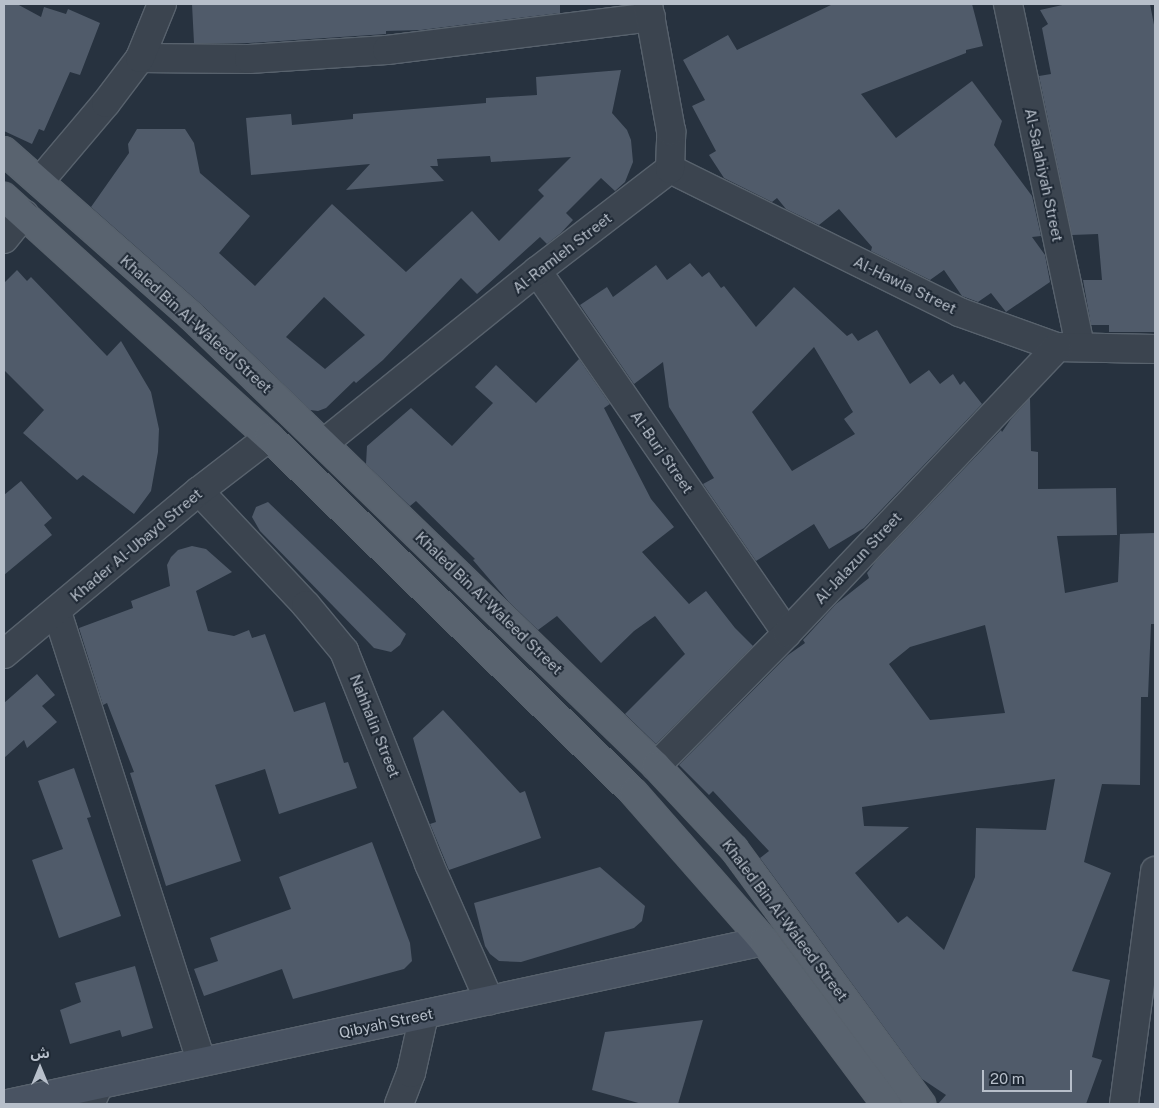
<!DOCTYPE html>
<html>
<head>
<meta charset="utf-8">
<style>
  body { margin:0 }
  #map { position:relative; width:1159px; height:1108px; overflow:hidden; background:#27323f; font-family:"Public Sans","Noto Sans Arabic",sans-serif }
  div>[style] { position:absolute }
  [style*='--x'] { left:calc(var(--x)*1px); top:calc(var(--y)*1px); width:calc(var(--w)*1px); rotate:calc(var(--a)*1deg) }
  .building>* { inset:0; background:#505b6a }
  .roads { filter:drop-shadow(1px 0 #58626d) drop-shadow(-1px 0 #58626d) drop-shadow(0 1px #58626d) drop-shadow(0 -1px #58626d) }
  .street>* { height:28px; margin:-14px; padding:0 14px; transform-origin:14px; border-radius:14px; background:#3b444f }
  .secondary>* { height:28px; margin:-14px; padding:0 14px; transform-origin:14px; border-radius:14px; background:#495362 }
  .primary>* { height:28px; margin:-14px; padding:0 14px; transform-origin:14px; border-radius:14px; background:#59636f }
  span { translate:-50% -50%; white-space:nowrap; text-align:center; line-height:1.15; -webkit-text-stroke:4px #1f2935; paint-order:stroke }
  .street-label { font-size:15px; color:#b7bfca }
  .frame { position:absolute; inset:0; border:5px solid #b7bfca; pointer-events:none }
  .north { position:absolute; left:15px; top:1043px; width:50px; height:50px; -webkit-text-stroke:4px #1f2935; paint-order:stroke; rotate:0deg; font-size:14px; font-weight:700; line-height:20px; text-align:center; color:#b7bfca }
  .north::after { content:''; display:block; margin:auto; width:18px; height:22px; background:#b7bfca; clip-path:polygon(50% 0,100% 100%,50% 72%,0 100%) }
  .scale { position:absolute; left:982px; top:1070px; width:90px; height:22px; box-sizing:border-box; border:2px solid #b7bfca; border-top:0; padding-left:6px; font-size:15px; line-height:18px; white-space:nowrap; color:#b7bfca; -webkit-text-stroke:4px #1f2935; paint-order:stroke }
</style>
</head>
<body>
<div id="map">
  <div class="building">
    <div style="clip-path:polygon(4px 4px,17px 4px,41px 17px,44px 7px,66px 14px,68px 9px,100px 23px,80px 75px,70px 72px,44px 131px,39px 129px,32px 144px,4px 131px)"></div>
    <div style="clip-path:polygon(192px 4px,560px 4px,560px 13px,421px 30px,386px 31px,386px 34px,249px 43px,194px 43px)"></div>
    <div style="clip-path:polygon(833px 4px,972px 4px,983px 46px,966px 50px,966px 53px,861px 94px,896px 138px,972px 81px,1002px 121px,994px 145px,1032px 196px,1041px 236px,1032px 237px,1045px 255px,1050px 282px,1006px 312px,991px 293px,978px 302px,962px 296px,944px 270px,930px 280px,871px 251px,872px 247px,839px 209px,819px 225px,786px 209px,777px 198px,772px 202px,724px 178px,709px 155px,716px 151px,692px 106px,705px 100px,683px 60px,728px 35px,737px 50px)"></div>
    <div style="clip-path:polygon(1067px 4px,1150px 4px,1155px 30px,1155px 332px,1109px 332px,1109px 325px,1091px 325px,1083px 280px,1102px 280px,1098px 234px,1072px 235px,1039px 76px,1051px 74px,1042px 28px,1048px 24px,1040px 10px)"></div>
    <div style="clip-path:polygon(evenodd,621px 70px,612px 113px,627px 130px,631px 140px,633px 162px,625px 182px,615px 191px,601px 178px,566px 213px,573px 220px,561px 233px,547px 244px,540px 237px,477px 294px,461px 278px,383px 360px,356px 383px,354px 381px,326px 408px,318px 411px,310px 410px,202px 305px,91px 207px,129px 153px,128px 144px,137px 129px,185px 129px,194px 143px,200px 173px,250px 216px,219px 253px,255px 286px,332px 204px,406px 272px,472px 211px,499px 241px,544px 196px,538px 190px,571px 157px,491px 162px,490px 156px,437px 159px,438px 166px,430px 166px,444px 181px,346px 190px,370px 164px,251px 175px,246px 118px,291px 114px,292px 125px,353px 119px,353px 114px,486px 103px,486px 98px,537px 95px,536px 77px,621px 70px,324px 297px,365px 335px,325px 369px,286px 337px,324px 297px)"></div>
    <div style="clip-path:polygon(evenodd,690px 263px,702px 277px,709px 272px,721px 288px,724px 286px,756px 327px,794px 287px,847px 336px,852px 333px,858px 341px,877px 330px,910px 384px,929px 370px,940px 384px,953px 374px,960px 385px,964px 381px,982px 404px,864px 528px,829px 549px,814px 524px,756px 561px,703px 484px,714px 478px,669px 407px,663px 362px,634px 384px,580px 305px,607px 287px,613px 297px,656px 265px,667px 280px,690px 263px,814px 347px,853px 412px,844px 419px,855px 434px,792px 471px,752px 412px,814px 347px)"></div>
    <div style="clip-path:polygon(17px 270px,27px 281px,31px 277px,107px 356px,121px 341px,151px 392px,159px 429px,158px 452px,151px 491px,134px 514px,83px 475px,77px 480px,23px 433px,44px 410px,4px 370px,4px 283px)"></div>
    <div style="clip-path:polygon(579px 359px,610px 404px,604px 408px,651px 499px,674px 527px,642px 552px,689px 604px,706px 591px,735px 628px,753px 646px,656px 744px,625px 714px,685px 654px,655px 616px,634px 631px,601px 663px,557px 616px,538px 630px,509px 602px,473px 560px,475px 559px,416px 501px,410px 506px,366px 464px,367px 446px,411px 408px,452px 446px,493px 403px,475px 387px,496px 365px,536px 403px)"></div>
    <div style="clip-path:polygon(evenodd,1030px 398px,1031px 451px,1038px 452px,1038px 489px,1116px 488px,1117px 535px,1057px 536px,1065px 593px,1118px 582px,1120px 534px,1155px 533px,1155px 624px,1151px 624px,1148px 697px,1141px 697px,1140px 785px,1102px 784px,1084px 862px,1111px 873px,1072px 971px,1110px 980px,1092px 1057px,1102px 1060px,1086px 1104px,938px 1104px,946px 1095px,922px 1079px,760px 858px,769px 851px,713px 791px,709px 795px,679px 765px,788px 655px,805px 643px,803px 640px,836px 604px,869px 578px,867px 573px,876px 561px,1001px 430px,1002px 432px,1011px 419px,1030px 398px,985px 625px,1005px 713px,930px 720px,889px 664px,910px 647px,985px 625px,1030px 398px,1055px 779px,1046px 830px,976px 828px,975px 877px,944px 950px,907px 916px,898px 923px,855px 873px,909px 827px,864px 826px,862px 807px,1055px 779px)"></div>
    <div style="clip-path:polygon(21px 481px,52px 518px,44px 525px,52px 535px,4px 575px,4px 495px)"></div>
    <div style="clip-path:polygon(268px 502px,406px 634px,400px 645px,391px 652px,374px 648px,260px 531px,252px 517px,256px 507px)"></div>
    <div style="clip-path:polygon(192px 546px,206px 549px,232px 572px,196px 591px,208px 631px,234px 636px,249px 630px,252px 638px,265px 634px,294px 712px,325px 702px,344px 763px,348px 762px,357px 788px,279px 814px,265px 769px,215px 785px,241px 861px,166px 886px,130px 773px,134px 772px,107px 703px,103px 705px,79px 628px,133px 608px,131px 601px,170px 586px,167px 565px,171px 557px,178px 550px)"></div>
    <div style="clip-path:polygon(37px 674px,55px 695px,42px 706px,57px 722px,27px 748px,24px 740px,4px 758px,4px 703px)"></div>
    <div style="clip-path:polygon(443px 710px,520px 793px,525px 791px,541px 838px,449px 870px,430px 824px,436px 822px,413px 738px)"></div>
    <div style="clip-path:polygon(74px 768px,91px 817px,87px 818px,121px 916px,59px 938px,32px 860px,63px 849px,38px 781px)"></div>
    <div style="clip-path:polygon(372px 842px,410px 943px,412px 961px,404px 969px,293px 999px,282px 969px,204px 996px,194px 969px,218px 961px,210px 938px,291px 909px,279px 877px)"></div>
    <div style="clip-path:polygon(600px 867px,645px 906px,642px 921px,634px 928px,521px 962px,499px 961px,490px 954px,485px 946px,474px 903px)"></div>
    <div style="clip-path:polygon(135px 966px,153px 1028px,122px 1037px,120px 1030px,70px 1044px,60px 1010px,81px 1002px,75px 983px)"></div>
    <div style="clip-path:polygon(703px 1020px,678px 1104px,642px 1104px,592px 1090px,605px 1032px)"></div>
  </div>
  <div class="roads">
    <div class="street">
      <div style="--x:1008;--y:4;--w:350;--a:78.1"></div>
      <div style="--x:140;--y:58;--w:109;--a:0.5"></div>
      <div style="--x:249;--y:59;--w:138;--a:-3.7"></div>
      <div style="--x:387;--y:50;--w:266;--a:-7.1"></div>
      <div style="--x:670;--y:169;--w:322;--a:26.3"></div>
      <div style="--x:959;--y:312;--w:104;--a:19.7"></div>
      <div style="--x:1057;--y:347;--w:98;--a:1.2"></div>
      <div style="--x:40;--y:181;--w:102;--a:-49.8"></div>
      <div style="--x:106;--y:103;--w:56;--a:-52.9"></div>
      <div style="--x:140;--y:58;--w:58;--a:-67.8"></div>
      <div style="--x:4;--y:239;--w:32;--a:-51"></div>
      <div style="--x:537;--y:271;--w:440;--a:55.4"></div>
      <div style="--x:324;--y:443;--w:274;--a:-38.9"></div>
      <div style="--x:537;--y:271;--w:168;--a:-37.5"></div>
      <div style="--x:670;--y:169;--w:38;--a:-88"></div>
      <div style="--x:671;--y:131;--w:129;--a:-100.3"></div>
      <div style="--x:199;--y:491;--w:156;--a:46.8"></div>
      <div style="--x:306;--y:605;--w:60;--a:50.4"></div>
      <div style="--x:344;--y:651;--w:229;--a:68.2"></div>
      <div style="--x:429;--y:864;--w:149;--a:66.2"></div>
      <div style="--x:57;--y:612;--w:472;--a:72.2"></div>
      <div style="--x:4;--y:654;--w:254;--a:-39.9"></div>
      <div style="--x:199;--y:491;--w:88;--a:-37.6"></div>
      <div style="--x:656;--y:766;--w:187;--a:-45.4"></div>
      <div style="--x:787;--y:633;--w:393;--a:-46.6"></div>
      <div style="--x:90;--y:1104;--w:21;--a:-65"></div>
      <div style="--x:399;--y:1104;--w:33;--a:-69"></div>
      <div style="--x:411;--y:1073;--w:59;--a:-77.4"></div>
      <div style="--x:1124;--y:1104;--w:235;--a:-82.4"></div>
    </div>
    <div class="secondary">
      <div style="--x:8;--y:1104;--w:773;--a:-12.17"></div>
    </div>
    <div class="primary">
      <div style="--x:4;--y:151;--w:249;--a:41.4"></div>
      <div style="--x:191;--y:316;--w:647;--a:44.06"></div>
      <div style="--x:656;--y:766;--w:114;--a:46.8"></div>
      <div style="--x:734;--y:849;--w:316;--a:53.7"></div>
      <div style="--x:4;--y:197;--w:358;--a:42.2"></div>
      <div style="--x:269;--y:437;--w:510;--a:44.28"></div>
      <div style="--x:634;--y:793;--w:197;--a:48.7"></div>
      <div style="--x:764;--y:941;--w:204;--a:53.2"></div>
    </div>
  </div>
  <div class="street-label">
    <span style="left:1044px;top:175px;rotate:78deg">Al-Salahiyah Street</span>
    <span style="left:562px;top:253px;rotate:-38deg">Al-Ramleh Street</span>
    <span style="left:905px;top:285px;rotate:26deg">Al-Hawla Street</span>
    <span style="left:196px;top:324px;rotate:42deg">Khaled Bin Al-Waleed Street</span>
    <span style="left:662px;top:452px;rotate:55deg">Al-Burj Street</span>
    <span style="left:136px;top:545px;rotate:-40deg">Khader Al-Ubayd Street</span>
    <span style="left:858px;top:558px;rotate:-47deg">Al-Jalazun Street</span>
    <span style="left:489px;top:603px;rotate:44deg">Khaled Bin Al-Waleed Street</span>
    <span style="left:375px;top:726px;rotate:68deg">Nahhalin Street</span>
    <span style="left:785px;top:920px;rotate:53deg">Khaled Bin Al-Waleed Street</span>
    <span style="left:386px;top:1023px;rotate:-12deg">Qibyah Street</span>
  </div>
  <div class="frame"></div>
  <div class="north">ش</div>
  <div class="scale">20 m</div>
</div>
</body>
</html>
